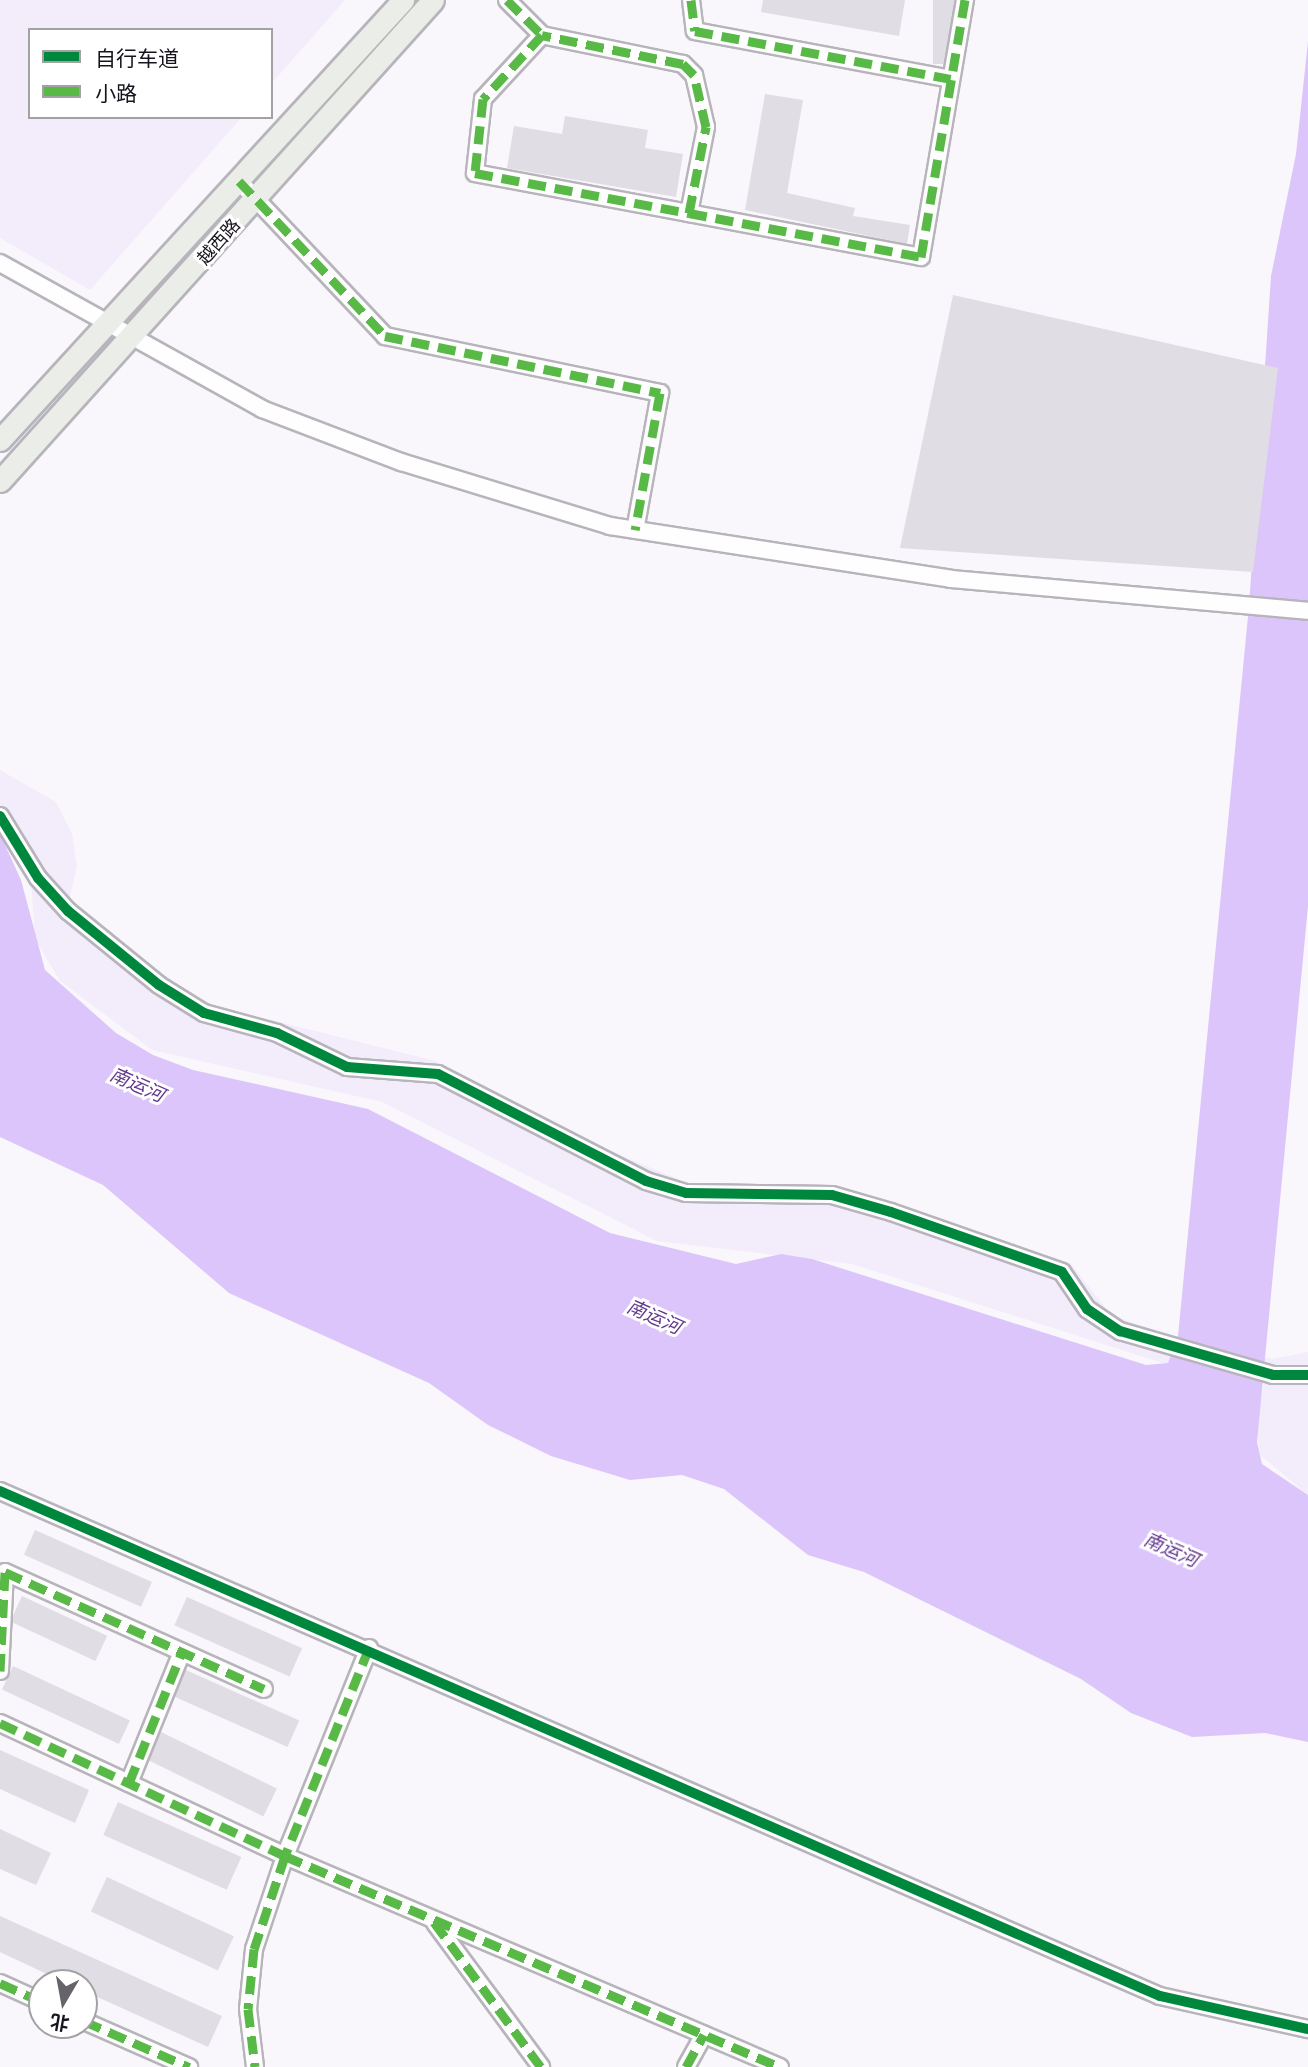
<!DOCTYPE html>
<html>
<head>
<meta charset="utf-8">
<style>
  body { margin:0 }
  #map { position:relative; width:1308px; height:2067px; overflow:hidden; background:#f9f7fc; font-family:Mulish,"Noto Sans SC",sans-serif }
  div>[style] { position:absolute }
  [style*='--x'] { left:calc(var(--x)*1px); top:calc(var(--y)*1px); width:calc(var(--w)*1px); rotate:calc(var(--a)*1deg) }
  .built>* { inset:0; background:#f3edfb }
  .water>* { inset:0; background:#dcc5fa }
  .building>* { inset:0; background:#e0dde5; transform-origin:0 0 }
  .roads { filter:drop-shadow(2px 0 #b7b4bb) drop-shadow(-2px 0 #b7b4bb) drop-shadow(0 2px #b7b4bb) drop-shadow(0 -2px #b7b4bb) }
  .minor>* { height:16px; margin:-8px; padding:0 8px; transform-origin:8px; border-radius:8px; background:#fefeff }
  .major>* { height:21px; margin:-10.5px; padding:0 10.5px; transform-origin:10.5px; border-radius:10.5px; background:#ebede8 }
  .quiet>* { height:9px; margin-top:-4.5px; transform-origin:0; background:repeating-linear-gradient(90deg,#58b947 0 18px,transparent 0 27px) }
  .cycleway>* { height:10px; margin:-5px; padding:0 5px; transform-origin:5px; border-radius:5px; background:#00873e }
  span { translate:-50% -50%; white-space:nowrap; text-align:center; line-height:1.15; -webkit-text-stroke:6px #fff; paint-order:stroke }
  .street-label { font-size:18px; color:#17131c }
  .water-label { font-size:19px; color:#63398e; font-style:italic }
  .legend { position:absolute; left:28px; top:28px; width:245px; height:91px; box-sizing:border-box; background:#fff; border:2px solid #a2a1a4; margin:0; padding:9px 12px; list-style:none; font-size:21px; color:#17131c }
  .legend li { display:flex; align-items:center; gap:14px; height:35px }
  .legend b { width:35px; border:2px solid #a2a1a4 }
  .north { position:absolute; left:28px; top:1969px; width:70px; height:70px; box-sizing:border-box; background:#fff; border:2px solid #a2a1a4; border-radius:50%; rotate:190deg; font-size:19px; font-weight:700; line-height:28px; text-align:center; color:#17131c }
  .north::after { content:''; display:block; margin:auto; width:24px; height:32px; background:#66636a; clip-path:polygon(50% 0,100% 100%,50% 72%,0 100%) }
</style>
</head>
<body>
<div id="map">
  <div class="built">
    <div style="clip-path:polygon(0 0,345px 0,271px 84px,271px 30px,30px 30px,30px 117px,242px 117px,90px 290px,0 238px)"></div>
    <div style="clip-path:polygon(0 770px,56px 802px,72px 834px,77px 866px,70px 897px,76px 910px,199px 1002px,436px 1061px,613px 1152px,690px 1184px,829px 1188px,1071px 1264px,1111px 1315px,1178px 1338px,1272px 1359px,1308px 1352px,1308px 1495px,1260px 1455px,1256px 1420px,1264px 1385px,1175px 1367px,852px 1264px,657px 1241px,382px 1102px,152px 1050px,60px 981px,35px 939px,31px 882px,0 824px)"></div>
  </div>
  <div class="water">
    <div style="clip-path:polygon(1308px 41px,1308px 906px,1257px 1442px,1262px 1464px,1308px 1495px,1308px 1742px,1265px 1733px,1192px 1737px,1131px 1713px,1081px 1679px,864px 1572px,808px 1555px,724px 1489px,682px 1475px,630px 1480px,551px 1456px,488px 1425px,429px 1383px,229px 1293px,103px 1185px,0 1137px,0 834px,21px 880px,45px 970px,116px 1033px,153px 1055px,193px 1070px,368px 1109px,610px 1233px,736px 1264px,781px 1254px,812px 1259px,1146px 1365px,1168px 1363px,1178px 1336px,1249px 606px,1271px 276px,1296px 154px)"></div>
  </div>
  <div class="building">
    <div style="clip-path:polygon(763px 0,905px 0,899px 36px,761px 12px)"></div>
    <div style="left:933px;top:0;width:21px;height:64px"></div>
    <div style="clip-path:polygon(765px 94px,803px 100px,787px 193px,855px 208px,853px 216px,910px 225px,907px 244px,745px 210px)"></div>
    <div style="clip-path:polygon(565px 116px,648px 130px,645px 148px,683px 154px,676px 197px,507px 168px,514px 126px,562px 134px)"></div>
    <div style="clip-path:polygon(953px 295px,1278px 368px,1253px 572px,900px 548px)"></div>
    <div style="left:35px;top:1530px;width:128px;height:27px;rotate:24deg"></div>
    <div style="left:22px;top:1596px;width:94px;height:28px;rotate:25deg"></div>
    <div style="left:187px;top:1597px;width:126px;height:31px;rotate:24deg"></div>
    <div style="left:13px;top:1666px;width:129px;height:26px;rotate:25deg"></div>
    <div style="left:186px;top:1670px;width:124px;height:29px;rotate:24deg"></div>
    <div style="left:161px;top:1732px;width:129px;height:31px;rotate:26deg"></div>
    <div style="clip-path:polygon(0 1750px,89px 1790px,75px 1823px,0 1789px)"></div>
    <div style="left:118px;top:1802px;width:135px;height:36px;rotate:24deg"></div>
    <div style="clip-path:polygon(0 1829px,51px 1853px,36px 1885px,0 1869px)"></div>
    <div style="left:107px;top:1877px;width:140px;height:38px;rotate:25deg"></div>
    <div style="clip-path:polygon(0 1916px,222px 2016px,208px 2047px,84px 1991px,84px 1983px,66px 1983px,0 1952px)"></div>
  </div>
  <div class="roads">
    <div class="minor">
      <div style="--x:507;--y:0;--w:49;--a:45"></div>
      <div style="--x:691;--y:0;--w:31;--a:83"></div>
      <div style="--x:695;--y:31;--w:260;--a:10.6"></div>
      <div style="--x:239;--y:181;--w:213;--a:46.7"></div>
      <div style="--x:385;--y:336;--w:281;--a:11.7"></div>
      <div style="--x:660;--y:393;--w:139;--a:100.3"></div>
      <div style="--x:689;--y:213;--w:88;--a:-78.8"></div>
      <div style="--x:706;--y:127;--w:53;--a:-103"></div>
      <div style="--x:694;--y:75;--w:16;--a:-135"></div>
      <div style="--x:683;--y:64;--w:144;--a:-168.4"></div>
      <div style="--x:542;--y:35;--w:87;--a:132.7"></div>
      <div style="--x:483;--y:99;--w:74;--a:96.2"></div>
      <div style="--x:475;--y:173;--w:218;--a:10.6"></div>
      <div style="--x:689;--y:213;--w:236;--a:10.7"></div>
      <div style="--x:921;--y:257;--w:261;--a:-80.3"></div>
      <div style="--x:0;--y:263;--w:300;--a:29.1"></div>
      <div style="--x:262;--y:409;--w:149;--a:20.9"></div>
      <div style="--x:401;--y:462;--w:219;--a:17"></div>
      <div style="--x:610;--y:526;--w:345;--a:8.8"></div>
      <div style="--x:951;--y:579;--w:358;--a:5.1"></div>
      <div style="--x:0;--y:816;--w:73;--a:58.5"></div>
      <div style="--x:38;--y:878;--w:45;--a:47.7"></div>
      <div style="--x:68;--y:911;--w:117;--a:39.1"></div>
      <div style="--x:159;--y:985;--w:53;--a:31.9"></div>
      <div style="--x:204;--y:1013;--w:76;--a:15.3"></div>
      <div style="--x:277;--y:1033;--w:78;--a:25.9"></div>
      <div style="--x:347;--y:1067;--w:91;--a:4.4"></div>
      <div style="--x:438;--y:1074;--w:234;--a:27.2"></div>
      <div style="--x:646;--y:1181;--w:42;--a:16.7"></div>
      <div style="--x:686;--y:1193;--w:146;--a:0.8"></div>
      <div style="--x:832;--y:1195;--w:61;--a:16.1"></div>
      <div style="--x:891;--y:1212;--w:181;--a:19.3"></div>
      <div style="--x:1062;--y:1272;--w:45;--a:56"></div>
      <div style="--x:1087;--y:1309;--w:40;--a:34"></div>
      <div style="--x:1120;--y:1331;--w:159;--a:16"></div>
      <div style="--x:1273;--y:1375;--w:35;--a:0"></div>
      <div style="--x:0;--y:1491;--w:1265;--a:23.53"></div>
      <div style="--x:1160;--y:1996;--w:152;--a:12.6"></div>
      <div style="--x:369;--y:1648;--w:224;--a:112"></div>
      <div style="--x:285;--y:1856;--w:538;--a:23.09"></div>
      <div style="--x:0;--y:1671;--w:99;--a:-87.1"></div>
      <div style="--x:5;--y:1572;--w:284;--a:24.3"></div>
      <div style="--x:0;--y:1723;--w:315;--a:25"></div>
      <div style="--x:285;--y:1856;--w:98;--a:108.4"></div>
      <div style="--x:254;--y:1949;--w:60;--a:95.7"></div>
      <div style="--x:248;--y:2009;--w:58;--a:83.1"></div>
      <div style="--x:129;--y:1783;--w:141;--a:-68"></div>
      <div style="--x:435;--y:1923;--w:179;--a:53.6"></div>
      <div style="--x:0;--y:1983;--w:46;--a:24.3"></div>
      <div style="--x:84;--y:2021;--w:115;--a:23.7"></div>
      <div style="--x:686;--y:2067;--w:37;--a:-61"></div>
    </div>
    <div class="major">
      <div style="--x:0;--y:440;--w:597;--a:-47.51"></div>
      <div style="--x:0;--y:481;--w:647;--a:-48.01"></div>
    </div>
  </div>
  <div class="quiet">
    <div style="--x:507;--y:0;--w:49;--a:45"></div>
    <div style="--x:691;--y:0;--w:31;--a:83"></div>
    <div style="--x:695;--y:31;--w:260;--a:10.6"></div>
    <div style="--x:239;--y:181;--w:213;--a:46.7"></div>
    <div style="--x:385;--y:336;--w:281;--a:11.7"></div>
    <div style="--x:660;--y:393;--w:139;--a:100.3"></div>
    <div style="--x:689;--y:213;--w:88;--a:-78.8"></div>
    <div style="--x:706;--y:127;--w:53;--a:-103"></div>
    <div style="--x:694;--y:75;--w:16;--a:-135"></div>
    <div style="--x:683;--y:64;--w:144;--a:-168.4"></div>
    <div style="--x:542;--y:35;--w:87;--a:132.7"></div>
    <div style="--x:483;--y:99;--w:74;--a:96.2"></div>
    <div style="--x:475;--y:173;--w:218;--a:10.6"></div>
    <div style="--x:689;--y:213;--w:236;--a:10.7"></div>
    <div style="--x:921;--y:257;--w:261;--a:-80.3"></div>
    <div style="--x:369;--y:1648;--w:224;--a:112"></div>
    <div style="--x:285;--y:1856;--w:538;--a:23.09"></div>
    <div style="--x:0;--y:1671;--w:99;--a:-87.1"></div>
    <div style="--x:5;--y:1572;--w:284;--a:24.3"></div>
    <div style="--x:0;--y:1723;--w:315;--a:25"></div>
    <div style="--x:285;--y:1856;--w:98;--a:108.4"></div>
    <div style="--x:254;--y:1949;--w:60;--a:95.7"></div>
    <div style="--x:248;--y:2009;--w:58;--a:83.1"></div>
    <div style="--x:129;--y:1783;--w:141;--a:-68"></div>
    <div style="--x:434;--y:1922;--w:180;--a:53.6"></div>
    <div style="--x:0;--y:1983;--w:46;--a:24.3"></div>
    <div style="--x:84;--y:2021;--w:115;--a:23.7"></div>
    <div style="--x:686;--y:2067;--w:37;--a:-61"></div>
  </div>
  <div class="cycleway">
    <div style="--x:0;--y:816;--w:73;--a:58.5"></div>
    <div style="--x:38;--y:878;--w:45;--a:47.7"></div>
    <div style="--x:68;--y:911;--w:117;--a:39.1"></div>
    <div style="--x:159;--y:985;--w:53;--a:31.9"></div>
    <div style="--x:204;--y:1013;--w:76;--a:15.3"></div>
    <div style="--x:277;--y:1033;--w:78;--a:25.9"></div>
    <div style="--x:347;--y:1067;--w:91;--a:4.4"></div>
    <div style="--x:438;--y:1074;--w:234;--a:27.2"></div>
    <div style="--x:646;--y:1181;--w:42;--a:16.7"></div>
    <div style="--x:686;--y:1193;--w:146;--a:0.8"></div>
    <div style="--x:832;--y:1195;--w:61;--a:16.1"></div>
    <div style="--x:891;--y:1212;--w:181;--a:19.3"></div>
    <div style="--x:1062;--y:1272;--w:45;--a:56"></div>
    <div style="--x:1087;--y:1309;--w:40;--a:34"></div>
    <div style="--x:1120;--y:1331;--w:159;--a:16"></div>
    <div style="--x:1273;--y:1375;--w:35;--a:0"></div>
    <div style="--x:0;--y:1491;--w:1265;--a:23.53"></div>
    <div style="--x:1160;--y:1996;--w:152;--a:12.6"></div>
  </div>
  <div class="street-label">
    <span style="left:219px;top:242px;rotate:-49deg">越西路</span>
  </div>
  <div class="water-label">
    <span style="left:137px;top:1085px;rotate:24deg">南运河</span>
    <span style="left:654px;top:1317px;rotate:24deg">南运河</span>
    <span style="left:1171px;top:1550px;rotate:24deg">南运河</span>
  </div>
  <ul class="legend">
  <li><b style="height:9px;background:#00873e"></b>自行车道</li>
  <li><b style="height:9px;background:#58b947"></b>小路</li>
  </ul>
  <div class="north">北</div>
</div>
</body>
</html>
